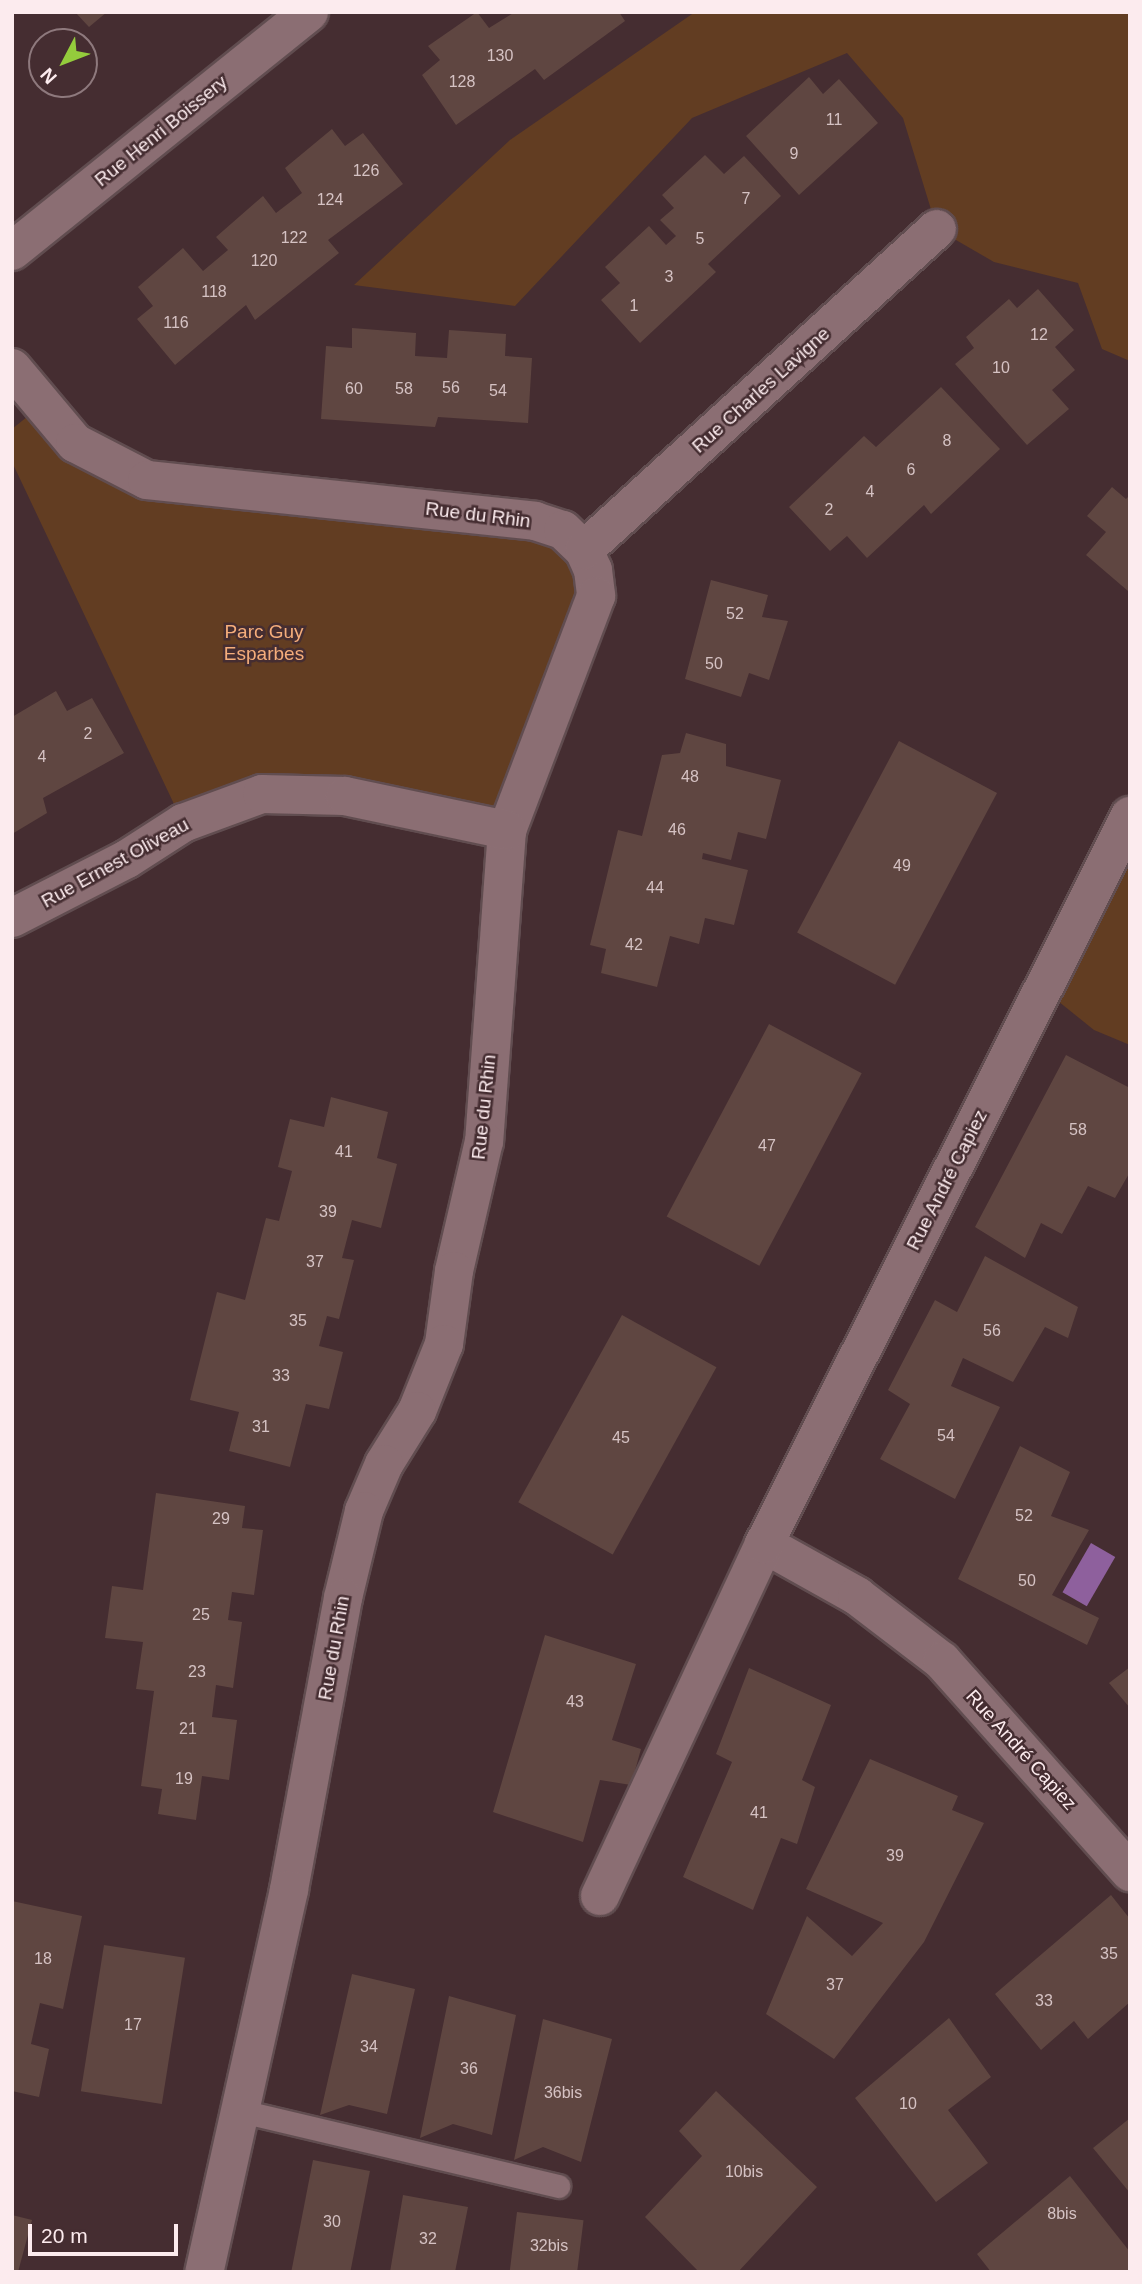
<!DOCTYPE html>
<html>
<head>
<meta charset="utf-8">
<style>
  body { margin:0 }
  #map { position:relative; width:1142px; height:2284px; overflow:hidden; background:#452d31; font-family:Helvetica,sans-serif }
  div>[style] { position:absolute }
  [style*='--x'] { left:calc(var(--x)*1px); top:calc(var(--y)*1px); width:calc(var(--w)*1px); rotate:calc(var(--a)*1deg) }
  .green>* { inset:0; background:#623d22 }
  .water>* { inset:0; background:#8e609d; transform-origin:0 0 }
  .building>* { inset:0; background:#5f4641; transform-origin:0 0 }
  .roads { filter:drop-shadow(2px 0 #614d50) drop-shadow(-2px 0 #614d50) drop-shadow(0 2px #614d50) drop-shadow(0 -2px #614d50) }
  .lane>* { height:23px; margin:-11.5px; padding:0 11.5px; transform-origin:11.5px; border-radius:11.5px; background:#8b6e73 }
  .street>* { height:38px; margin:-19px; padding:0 19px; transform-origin:19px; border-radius:19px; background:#8b6e73 }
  span { translate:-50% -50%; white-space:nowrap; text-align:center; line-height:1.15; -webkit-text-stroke:5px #452d31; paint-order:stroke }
  .number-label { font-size:16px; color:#d5c2c3 }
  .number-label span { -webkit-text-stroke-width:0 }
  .street-label { font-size:19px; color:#fcebee }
  .park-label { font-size:19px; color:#f5ad7b }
  .frame { position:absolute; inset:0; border:14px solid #fcebee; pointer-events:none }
  .north { position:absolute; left:28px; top:28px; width:70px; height:70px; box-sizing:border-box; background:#452d31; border:2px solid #8e797d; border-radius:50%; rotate:228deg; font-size:19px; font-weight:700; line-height:28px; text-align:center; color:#fcebee }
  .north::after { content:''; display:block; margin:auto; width:24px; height:32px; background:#94cc3c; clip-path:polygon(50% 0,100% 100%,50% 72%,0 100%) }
  .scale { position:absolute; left:28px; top:2224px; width:150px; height:32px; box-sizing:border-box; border:4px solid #fcebee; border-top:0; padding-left:9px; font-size:21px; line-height:24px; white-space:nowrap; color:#fcebee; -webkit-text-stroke:5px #452d31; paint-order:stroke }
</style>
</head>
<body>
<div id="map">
  <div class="green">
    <div style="clip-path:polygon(695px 12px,1130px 12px,1130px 361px,1102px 349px,1078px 283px,994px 262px,937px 229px,903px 118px,847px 53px,692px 118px,515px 306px,354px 285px,510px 140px)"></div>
    <div style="clip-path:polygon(43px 404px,111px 464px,535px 521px,593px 570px,507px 830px,345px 796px,183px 823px,12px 462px,12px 429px)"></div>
    <div style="clip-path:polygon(1130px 816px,1130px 1045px,1094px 1030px,1043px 989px)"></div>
  </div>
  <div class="water">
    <div style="left:1091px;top:1543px;width:28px;height:57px;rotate:30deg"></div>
  </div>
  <div class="building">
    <div style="clip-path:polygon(75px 12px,107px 12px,89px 27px)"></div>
    <div style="clip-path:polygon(477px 12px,489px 28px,515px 12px,619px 12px,625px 21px,544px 80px,535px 69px,456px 125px,422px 75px,440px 60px,428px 46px)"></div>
    <div style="clip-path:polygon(809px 77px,823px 94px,839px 79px,878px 123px,799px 195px,746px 136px)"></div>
    <div style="clip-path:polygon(332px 129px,345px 146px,363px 133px,403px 184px,328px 240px,339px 253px,255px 320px,246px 305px,175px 365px,137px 319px,153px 306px,138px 287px,183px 248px,203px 271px,228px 250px,216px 237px,263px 196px,276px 213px,302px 193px,285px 168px)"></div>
    <div style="clip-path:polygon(705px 155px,724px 174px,744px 156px,781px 196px,708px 264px,716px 272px,640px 343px,601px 300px,620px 283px,605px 267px,649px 226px,666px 245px,676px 236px,660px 220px,674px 208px,662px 195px)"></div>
    <div style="clip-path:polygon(1038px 289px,1074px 330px,1055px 347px,1075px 370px,1052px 390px,1069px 409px,1027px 445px,955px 364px,974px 348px,966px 337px,1009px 299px,1017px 308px)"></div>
    <div style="clip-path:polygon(352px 328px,416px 333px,415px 356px,447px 358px,449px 330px,506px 334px,505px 356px,532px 358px,528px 423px,438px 417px,435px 427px,321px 419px,326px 346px,352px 348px)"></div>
    <div style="clip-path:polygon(941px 387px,1000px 449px,931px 514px,924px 505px,867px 558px,847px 536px,830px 551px,789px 507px,864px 436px,876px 447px)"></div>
    <div style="clip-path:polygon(1112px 487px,1126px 499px,1130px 495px,1128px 591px,1086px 555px,1106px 532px,1087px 516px)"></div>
    <div style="clip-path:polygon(711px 580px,768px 595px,762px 617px,788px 621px,769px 680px,749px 673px,741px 697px,685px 679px)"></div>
    <div style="clip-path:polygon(56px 691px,67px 711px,92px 698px,124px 753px,43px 798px,47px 813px,12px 834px,12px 717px)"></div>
    <div style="clip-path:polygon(686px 733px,726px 744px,726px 766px,781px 780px,766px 839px,738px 832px,731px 860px,703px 853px,702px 859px,748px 870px,734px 925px,705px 918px,699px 944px,670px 936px,657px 987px,601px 973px,606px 949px,590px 945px,618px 830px,642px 836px,662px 755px,680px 753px)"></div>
    <div style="left:899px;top:741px;width:111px;height:217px;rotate:28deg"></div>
    <div style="left:769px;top:1024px;width:105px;height:218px;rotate:28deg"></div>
    <div style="clip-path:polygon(1066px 1055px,1130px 1088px,1130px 1172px,1115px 1198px,1088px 1186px,1062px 1234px,1041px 1223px,1025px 1258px,975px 1227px)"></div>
    <div style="clip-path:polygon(331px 1097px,388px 1112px,377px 1158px,397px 1164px,381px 1228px,352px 1220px,342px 1258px,354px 1260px,339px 1319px,327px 1316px,319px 1346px,343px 1352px,329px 1409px,306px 1404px,290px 1467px,229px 1451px,239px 1412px,190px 1400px,217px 1292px,245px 1300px,266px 1218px,279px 1221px,292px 1171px,278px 1167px,290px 1119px,324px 1127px)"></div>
    <div style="clip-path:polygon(985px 1256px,1078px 1307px,1068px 1338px,1045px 1327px,1013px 1382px,963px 1358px,951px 1386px,1000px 1407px,955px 1499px,880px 1459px,910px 1404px,888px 1390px,935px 1300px,957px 1312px)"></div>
    <div style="left:622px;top:1315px;width:108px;height:214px;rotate:29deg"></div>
    <div style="clip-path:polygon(1020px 1446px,1070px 1472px,1051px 1516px,1089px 1530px,1052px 1595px,1099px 1618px,1087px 1645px,958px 1579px)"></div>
    <div style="clip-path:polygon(156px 1493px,245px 1506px,242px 1528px,263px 1530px,254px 1595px,232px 1592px,228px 1620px,242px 1622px,233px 1688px,216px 1685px,212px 1717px,237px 1720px,229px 1780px,202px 1776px,196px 1820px,158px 1814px,162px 1789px,141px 1786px,154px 1691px,136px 1689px,143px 1642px,105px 1638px,112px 1586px,143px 1590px)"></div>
    <div style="clip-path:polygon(545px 1635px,636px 1664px,612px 1740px,641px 1749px,631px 1785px,600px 1780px,583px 1842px,493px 1812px)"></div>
    <div style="clip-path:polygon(1130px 1667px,1130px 1708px,1109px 1683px)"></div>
    <div style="clip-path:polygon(749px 1668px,831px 1705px,802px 1780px,815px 1787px,797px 1844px,781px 1838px,753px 1910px,683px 1877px,732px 1762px,716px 1754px)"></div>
    <div style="clip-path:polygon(870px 1759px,958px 1796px,952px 1810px,984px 1823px,924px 1942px,834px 2059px,766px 2014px,807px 1916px,852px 1956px,883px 1923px,806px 1889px)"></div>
    <div style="clip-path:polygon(1111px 1895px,1130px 1919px,1130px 2002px,1088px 2039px,1074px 2021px,1041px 2050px,995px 1994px)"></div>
    <div style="clip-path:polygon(12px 1901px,82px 1916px,63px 2009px,40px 2003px,31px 2044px,49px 2049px,39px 2097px,12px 2091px)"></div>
    <div style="left:104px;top:1945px;width:82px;height:148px;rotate:9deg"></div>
    <div style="clip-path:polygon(352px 1974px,415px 1989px,387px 2114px,349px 2105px,320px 2115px)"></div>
    <div style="clip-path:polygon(449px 1996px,516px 2015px,492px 2135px,453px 2124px,420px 2138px)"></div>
    <div style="clip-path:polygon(949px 2018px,991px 2077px,948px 2110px,988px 2163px,936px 2202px,855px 2098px)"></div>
    <div style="clip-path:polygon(543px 2019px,612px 2039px,581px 2162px,543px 2147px,514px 2160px)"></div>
    <div style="clip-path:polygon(716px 2091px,817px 2187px,738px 2272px,699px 2272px,645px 2217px,702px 2156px,679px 2131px)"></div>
    <div style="clip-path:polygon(1130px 2118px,1130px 2193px,1093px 2148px)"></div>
    <div style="left:313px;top:2160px;width:58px;height:114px;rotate:11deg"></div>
    <div style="clip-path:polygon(1070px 2176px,1130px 2252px,1130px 2271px,991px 2272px,977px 2254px)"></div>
    <div style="clip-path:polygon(403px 2195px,468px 2207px,455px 2272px,390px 2272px)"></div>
    <div style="left:517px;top:2212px;width:67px;height:60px;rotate:7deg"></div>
    <div style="clip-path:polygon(12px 2215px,32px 2220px,18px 2272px,12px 2272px)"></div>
  </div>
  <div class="roads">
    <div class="lane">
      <div style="--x:241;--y:2111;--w:326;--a:13.3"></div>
    </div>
    <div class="street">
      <div style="--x:12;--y:251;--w:381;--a:-38.8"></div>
      <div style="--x:12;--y:368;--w:98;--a:50"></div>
      <div style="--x:75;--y:443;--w:81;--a:27.2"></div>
      <div style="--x:147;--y:480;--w:390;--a:6"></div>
      <div style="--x:535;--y:521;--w:29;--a:18"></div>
      <div style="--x:563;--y:530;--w:29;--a:44"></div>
      <div style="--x:584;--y:550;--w:22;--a:66"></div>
      <div style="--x:593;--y:570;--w:26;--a:83"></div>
      <div style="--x:596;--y:596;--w:250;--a:110.8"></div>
      <div style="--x:507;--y:830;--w:312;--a:94.2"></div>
      <div style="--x:484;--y:1141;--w:133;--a:103"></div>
      <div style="--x:454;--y:1271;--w:74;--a:97.8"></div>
      <div style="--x:444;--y:1344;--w:72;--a:111.9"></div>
      <div style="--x:417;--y:1411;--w:62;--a:121.9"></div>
      <div style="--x:384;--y:1464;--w:51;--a:113.1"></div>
      <div style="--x:364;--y:1511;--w:89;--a:103.6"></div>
      <div style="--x:343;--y:1598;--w:297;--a:100.5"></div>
      <div style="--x:289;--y:1890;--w:391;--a:102.5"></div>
      <div style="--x:584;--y:550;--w:477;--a:-42.3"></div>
      <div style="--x:12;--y:918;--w:129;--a:-27.2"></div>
      <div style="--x:127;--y:859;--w:67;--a:-32.7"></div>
      <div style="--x:183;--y:823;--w:84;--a:-20.2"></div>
      <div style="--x:262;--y:794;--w:83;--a:1.4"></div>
      <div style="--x:345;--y:796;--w:166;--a:11.9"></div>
      <div style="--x:764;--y:1544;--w:107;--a:29.2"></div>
      <div style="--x:857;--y:1596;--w:107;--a:37.4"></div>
      <div style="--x:942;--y:1661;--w:283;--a:48.3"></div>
      <div style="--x:600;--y:1896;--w:388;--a:-65"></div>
      <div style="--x:764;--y:1544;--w:815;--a:-63.31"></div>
    </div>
  </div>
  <div class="number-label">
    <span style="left:500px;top:56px">130</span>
    <span style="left:462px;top:82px">128</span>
    <span style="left:834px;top:120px">11</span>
    <span style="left:794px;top:154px">9</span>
    <span style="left:366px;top:171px">126</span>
    <span style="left:746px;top:199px">7</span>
    <span style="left:330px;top:200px">124</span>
    <span style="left:294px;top:238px">122</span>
    <span style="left:700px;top:239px">5</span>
    <span style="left:264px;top:261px">120</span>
    <span style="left:669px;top:277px">3</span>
    <span style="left:214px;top:292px">118</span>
    <span style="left:634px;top:306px">1</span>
    <span style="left:176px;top:323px">116</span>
    <span style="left:1039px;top:335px">12</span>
    <span style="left:1001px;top:368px">10</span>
    <span style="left:451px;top:388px">56</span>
    <span style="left:354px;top:389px">60</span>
    <span style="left:404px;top:389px">58</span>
    <span style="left:498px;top:391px">54</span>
    <span style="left:947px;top:441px">8</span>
    <span style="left:911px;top:470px">6</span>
    <span style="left:870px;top:492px">4</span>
    <span style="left:829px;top:510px">2</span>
    <span style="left:735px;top:614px">52</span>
    <span style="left:714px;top:664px">50</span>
    <span style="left:88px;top:734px">2</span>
    <span style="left:42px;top:757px">4</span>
    <span style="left:690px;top:777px">48</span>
    <span style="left:677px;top:830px">46</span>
    <span style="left:902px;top:866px">49</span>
    <span style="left:655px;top:888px">44</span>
    <span style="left:634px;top:945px">42</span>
    <span style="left:1078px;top:1130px">58</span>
    <span style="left:767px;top:1146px">47</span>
    <span style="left:344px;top:1152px">41</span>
    <span style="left:328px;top:1212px">39</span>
    <span style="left:315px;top:1262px">37</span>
    <span style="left:298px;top:1321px">35</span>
    <span style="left:992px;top:1331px">56</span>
    <span style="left:281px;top:1376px">33</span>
    <span style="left:261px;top:1427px">31</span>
    <span style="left:946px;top:1436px">54</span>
    <span style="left:621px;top:1438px">45</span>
    <span style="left:1024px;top:1516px">52</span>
    <span style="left:221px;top:1519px">29</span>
    <span style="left:1027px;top:1581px">50</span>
    <span style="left:201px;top:1615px">25</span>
    <span style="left:197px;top:1672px">23</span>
    <span style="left:575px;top:1702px">43</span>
    <span style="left:188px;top:1729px">21</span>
    <span style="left:184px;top:1779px">19</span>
    <span style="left:759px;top:1813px">41</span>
    <span style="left:895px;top:1856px">39</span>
    <span style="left:1109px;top:1954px">35</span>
    <span style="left:43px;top:1959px">18</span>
    <span style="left:835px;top:1985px">37</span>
    <span style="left:1044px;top:2001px">33</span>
    <span style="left:133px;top:2025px">17</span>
    <span style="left:369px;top:2047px">34</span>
    <span style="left:469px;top:2069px">36</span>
    <span style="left:563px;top:2093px">36bis</span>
    <span style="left:908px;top:2104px">10</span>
    <span style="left:744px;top:2172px">10bis</span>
    <span style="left:1062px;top:2214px">8bis</span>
    <span style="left:332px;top:2222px">30</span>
    <span style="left:428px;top:2239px">32</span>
    <span style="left:549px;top:2246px">32bis</span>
  </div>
  <div class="street-label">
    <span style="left:161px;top:131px;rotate:-39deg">Rue Henri Boissery</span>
    <span style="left:761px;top:390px;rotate:-42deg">Rue Charles Lavigne</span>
    <span style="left:478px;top:515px;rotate:7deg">Rue du Rhin</span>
    <span style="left:115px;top:863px;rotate:-29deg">Rue Ernest Oliveau</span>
    <span style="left:484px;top:1107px;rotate:-84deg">Rue du Rhin</span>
    <span style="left:947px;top:1180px;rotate:-63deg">Rue André Capiez</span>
    <span style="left:334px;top:1648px;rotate:-80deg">Rue du Rhin</span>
    <span style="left:1021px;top:1750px;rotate:48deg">Rue André Capiez</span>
  </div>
  <div class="park-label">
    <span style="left:264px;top:643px">Parc Guy<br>Esparbes</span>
  </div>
  <div class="frame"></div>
  <div class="north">N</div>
  <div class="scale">20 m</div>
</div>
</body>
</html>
